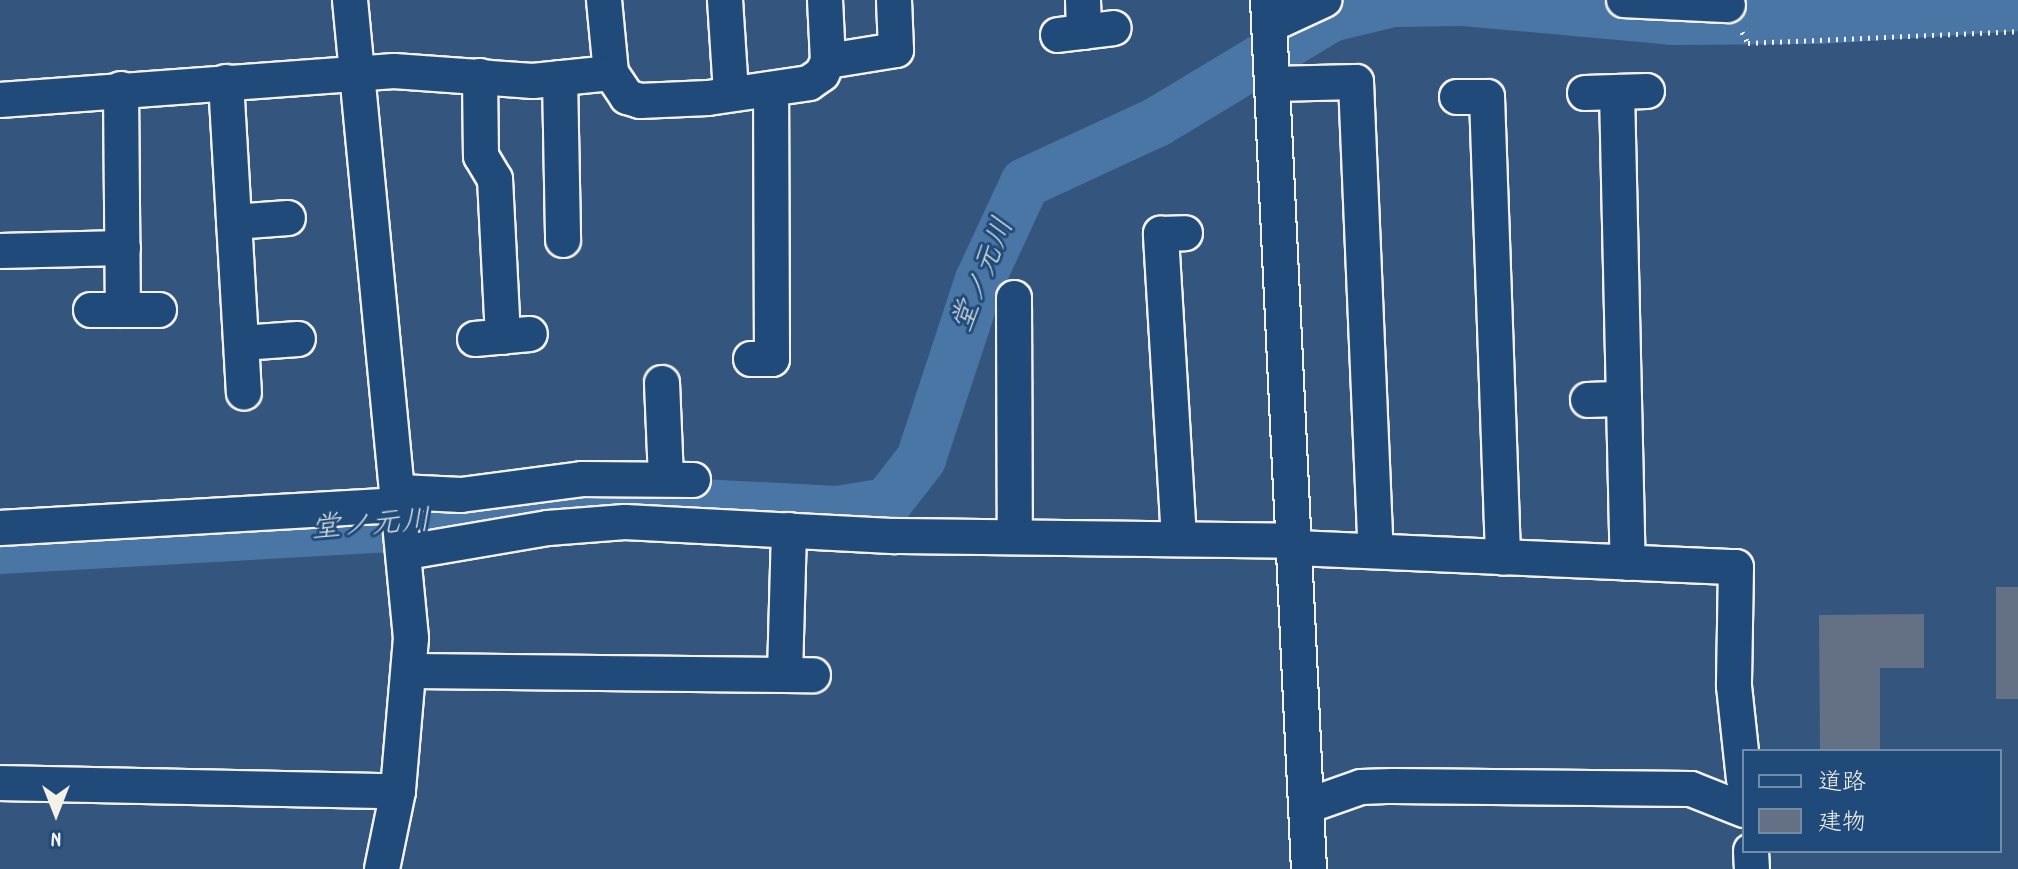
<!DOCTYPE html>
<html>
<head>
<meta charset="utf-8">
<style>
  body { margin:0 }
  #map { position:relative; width:2018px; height:869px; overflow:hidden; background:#34557d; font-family:Dekko,"Klee One",sans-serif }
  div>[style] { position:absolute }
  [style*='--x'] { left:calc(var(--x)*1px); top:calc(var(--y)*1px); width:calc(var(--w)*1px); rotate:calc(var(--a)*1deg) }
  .river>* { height:50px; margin:-25px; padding:0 25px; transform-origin:25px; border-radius:25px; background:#4a76a5 }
  .building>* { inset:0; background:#647083; transform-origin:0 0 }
  .path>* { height:5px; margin-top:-2.5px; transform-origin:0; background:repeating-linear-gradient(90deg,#f4f1e8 0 2px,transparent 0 8px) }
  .roads { filter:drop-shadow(2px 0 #f4f1e8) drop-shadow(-2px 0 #f4f1e8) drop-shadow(0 2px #f4f1e8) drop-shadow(0 -2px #f4f1e8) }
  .minor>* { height:34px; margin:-17px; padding:0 17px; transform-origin:17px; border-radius:17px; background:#1f4a7a }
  span { translate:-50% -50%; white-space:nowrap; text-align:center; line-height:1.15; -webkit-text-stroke:6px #1f4a7a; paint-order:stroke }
  .water-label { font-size:30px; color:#dadfde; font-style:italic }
  .legend { position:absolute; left:1742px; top:749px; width:260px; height:104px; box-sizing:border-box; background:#1f4a7a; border:2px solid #748da6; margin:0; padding:10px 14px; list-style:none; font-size:24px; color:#f4f1e8 }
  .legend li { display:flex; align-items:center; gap:16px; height:40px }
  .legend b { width:40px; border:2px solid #748da6 }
  .north { position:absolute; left:16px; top:773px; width:80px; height:80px; -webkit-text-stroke:6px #1f4a7a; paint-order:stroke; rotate:180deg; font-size:22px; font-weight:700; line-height:32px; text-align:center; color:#f4f1e8 }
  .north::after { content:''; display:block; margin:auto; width:28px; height:36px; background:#f4f1e8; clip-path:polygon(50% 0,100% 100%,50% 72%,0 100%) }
</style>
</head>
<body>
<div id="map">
  <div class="river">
    <div style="--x:0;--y:549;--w:428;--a:-3.2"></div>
    <div style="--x:427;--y:525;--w:196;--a:-7.3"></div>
    <div style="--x:621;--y:500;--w:216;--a:2.9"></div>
    <div style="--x:837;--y:511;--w:51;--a:-9.1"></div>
    <div style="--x:887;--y:503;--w:56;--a:-52.3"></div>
    <div style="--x:921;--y:459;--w:188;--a:-71.8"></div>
    <div style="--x:980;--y:280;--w:107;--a:-65.1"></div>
    <div style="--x:1025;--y:183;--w:145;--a:-24.8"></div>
    <div style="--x:1157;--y:122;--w:203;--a:-31.1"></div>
    <div style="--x:1331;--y:17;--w:64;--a:-13.6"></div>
    <div style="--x:1393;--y:2;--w:71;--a:-0.8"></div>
    <div style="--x:1464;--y:1;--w:209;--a:5.2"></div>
    <div style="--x:1672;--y:20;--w:147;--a:-0.4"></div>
    <div style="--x:1819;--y:19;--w:199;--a:-3.7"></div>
  </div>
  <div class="building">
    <div style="left:1996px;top:587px;width:22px;height:112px"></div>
    <div style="clip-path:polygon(1924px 614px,1924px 668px,1880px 668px,1880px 751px,1820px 751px,1819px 615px)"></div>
  </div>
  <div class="path">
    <div style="--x:1742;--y:32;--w:13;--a:61"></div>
    <div style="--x:1748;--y:43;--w:270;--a:-2.5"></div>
  </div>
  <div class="roads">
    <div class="minor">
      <div style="--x:350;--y:0;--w:641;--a:84.54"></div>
      <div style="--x:411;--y:638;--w:154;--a:94.9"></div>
      <div style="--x:398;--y:791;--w:80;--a:101.6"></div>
      <div style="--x:604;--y:0;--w:73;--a:84.5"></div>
      <div style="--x:725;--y:0;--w:94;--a:86.3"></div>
      <div style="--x:1083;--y:0;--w:32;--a:88"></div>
      <div style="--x:1268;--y:0;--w:870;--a:87.3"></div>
      <div style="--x:1624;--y:0;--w:104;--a:2.8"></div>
      <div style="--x:1270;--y:25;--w:60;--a:-24.8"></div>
      <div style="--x:1058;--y:35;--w:56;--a:-7.1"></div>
      <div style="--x:828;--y:61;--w:69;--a:-9.2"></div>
      <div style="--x:896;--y:50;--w:50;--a:-92.3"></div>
      <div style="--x:480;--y:76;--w:80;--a:89.3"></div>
      <div style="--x:481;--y:156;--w:27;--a:59"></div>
      <div style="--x:495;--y:179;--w:158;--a:87.1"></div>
      <div style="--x:560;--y:78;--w:162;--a:88.9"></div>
      <div style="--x:226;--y:82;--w:311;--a:86.7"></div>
      <div style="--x:1273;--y:84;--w:83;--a:-1.4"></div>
      <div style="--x:1356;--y:82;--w:468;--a:87.6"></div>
      <div style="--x:121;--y:89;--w:221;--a:89.5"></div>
      <div style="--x:1617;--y:92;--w:471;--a:88.7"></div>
      <div style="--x:1585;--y:93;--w:62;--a:-1.8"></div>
      <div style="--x:1457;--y:97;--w:30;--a:0"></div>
      <div style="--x:1487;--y:97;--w:461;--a:88"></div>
      <div style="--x:0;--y:100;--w:395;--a:-4.2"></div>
      <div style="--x:394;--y:71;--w:139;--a:4.1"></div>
      <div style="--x:533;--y:81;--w:78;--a:-5.9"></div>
      <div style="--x:611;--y:73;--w:29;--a:56"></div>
      <div style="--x:627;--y:97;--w:14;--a:17"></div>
      <div style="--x:640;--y:101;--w:68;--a:-2.5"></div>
      <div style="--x:708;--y:98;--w:102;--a:-8.4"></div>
      <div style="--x:809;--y:83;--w:16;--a:-35"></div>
      <div style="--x:822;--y:74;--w:14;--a:-65"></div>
      <div style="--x:828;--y:61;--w:61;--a:-92.8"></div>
      <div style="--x:234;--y:222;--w:54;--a:-4.2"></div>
      <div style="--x:0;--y:251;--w:123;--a:-1.4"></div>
      <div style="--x:1014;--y:298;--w:239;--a:89.8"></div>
      <div style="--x:91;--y:310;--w:68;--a:0"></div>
      <div style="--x:475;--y:339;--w:55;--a:-5.2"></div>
      <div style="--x:242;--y:343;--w:56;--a:-4.1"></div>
      <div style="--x:751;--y:359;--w:21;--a:0"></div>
      <div style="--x:772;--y:359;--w:270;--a:-90.2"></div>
      <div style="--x:662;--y:383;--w:96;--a:87.6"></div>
      <div style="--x:1588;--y:400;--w:36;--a:-2"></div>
      <div style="--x:400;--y:492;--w:61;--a:2.8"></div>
      <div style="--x:461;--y:495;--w:122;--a:-7.5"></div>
      <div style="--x:582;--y:479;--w:111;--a:0.5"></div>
      <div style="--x:0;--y:528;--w:402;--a:-3.3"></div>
      <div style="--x:1179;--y:539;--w:306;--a:-93.4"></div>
      <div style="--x:1161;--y:234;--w:24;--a:-2"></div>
      <div style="--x:1296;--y:548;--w:440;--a:2.5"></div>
      <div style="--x:1736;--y:567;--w:119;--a:91"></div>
      <div style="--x:1734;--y:686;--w:94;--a:83.9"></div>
      <div style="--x:407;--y:552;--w:143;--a:-9.7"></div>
      <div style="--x:548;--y:528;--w:77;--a:-4.5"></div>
      <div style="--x:625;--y:522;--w:271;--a:3"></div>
      <div style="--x:896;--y:536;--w:400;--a:0.7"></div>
      <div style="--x:409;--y:671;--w:404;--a:0.6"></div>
      <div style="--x:785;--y:674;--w:144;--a:-88.4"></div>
      <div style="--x:0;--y:783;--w:398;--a:1.2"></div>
      <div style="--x:1310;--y:805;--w:54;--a:-19.4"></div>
      <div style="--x:1361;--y:787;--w:32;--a:-2"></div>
      <div style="--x:1393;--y:786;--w:298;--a:0.6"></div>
      <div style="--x:1691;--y:789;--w:57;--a:21.6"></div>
      <div style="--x:1751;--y:851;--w:18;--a:87"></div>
    </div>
  </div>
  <div class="water-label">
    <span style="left:986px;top:276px;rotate:-68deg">堂ノ元川</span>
    <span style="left:371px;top:528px;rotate:-4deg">堂ノ元川</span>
  </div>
  <ul class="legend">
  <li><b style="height:10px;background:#1f4a7a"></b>道路</li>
  <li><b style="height:22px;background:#647083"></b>建物</li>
  </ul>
  <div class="north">N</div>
</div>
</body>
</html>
